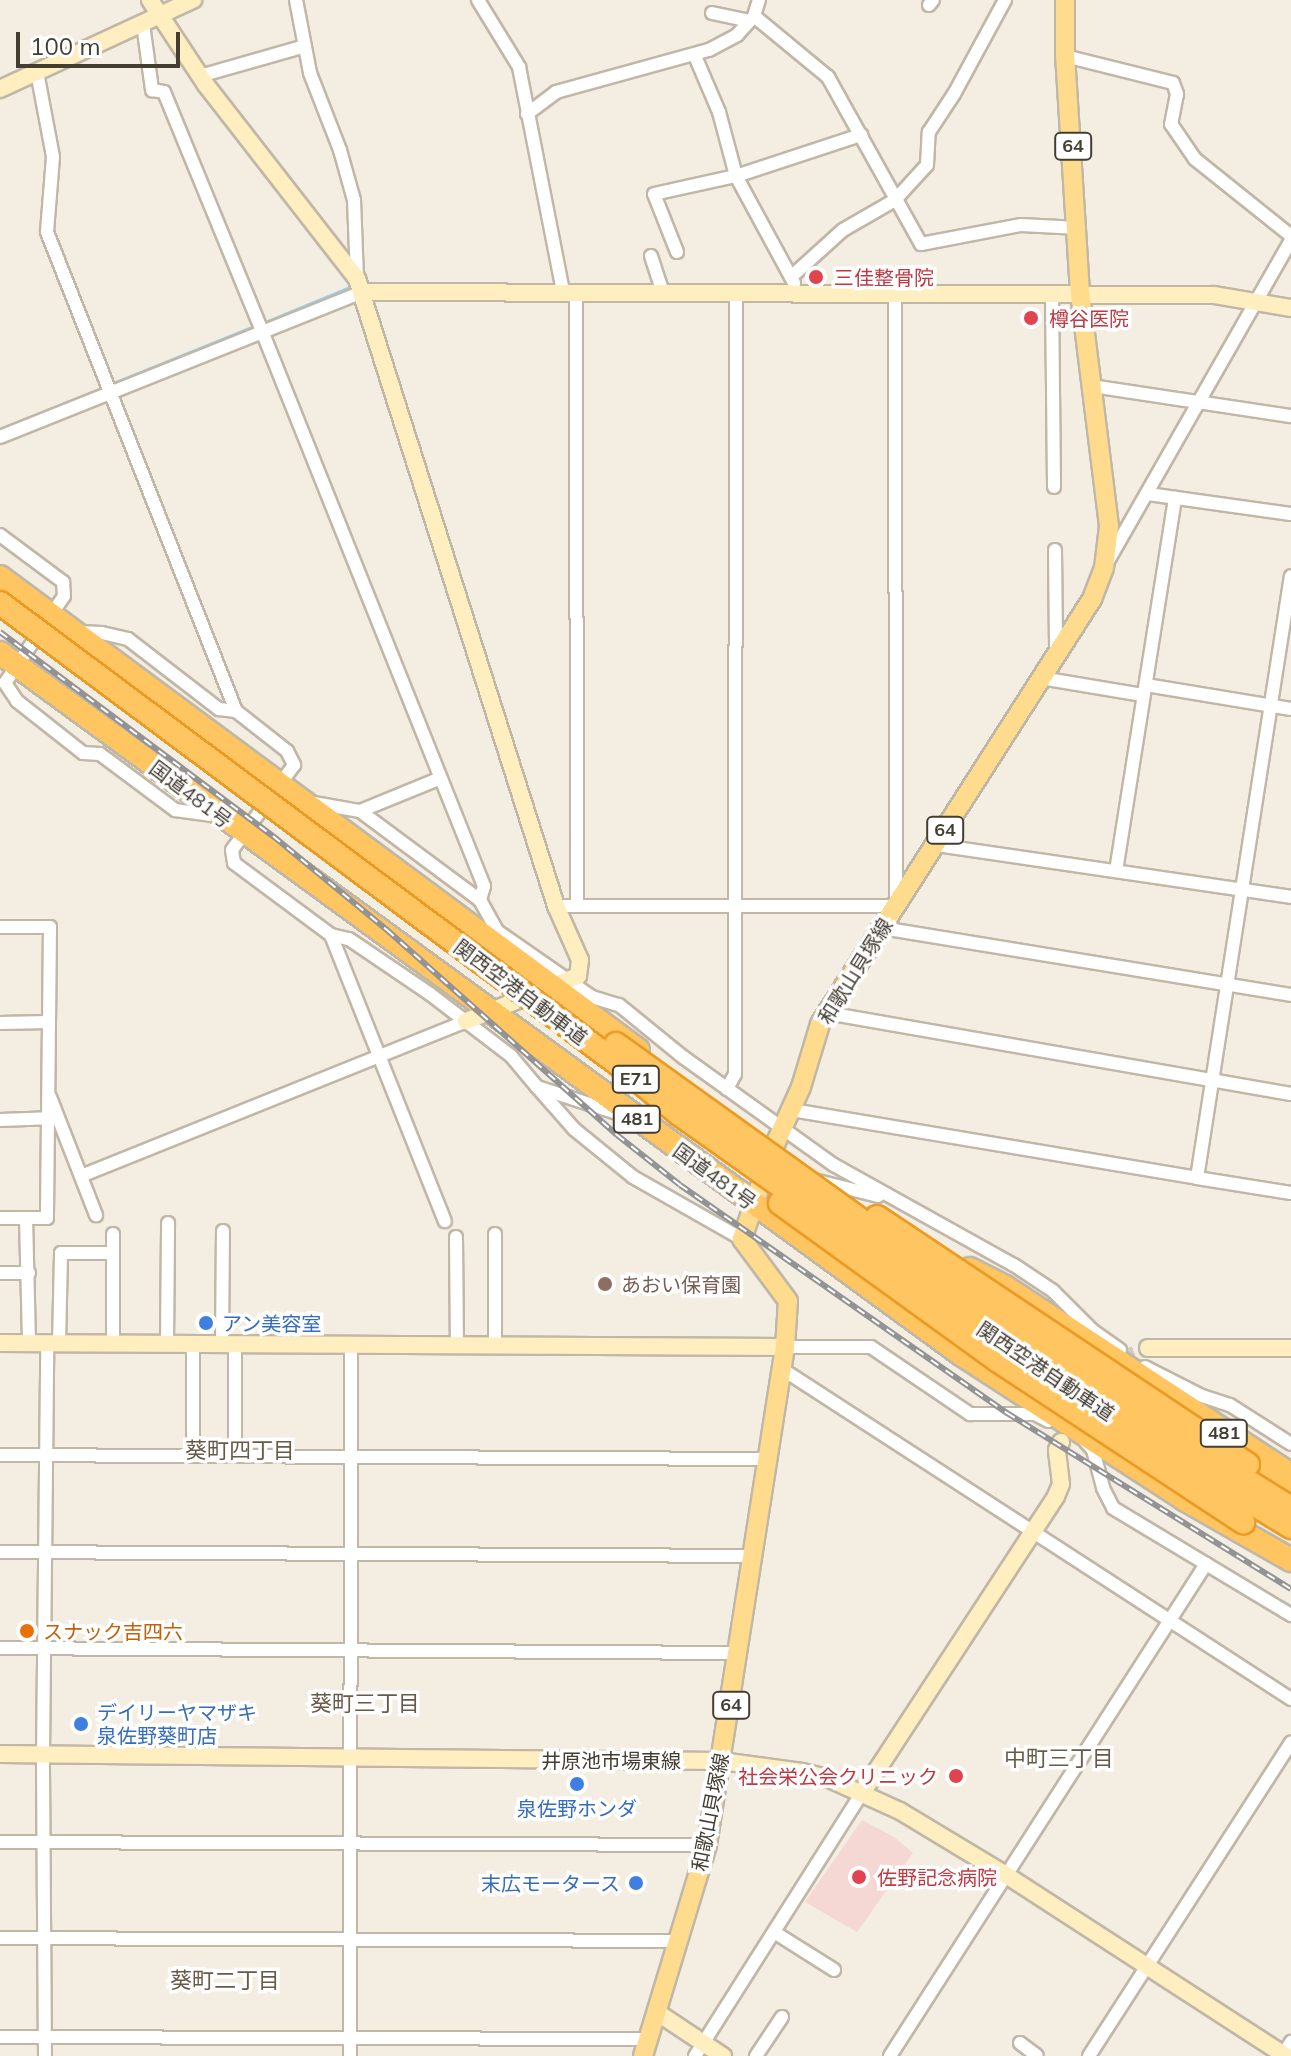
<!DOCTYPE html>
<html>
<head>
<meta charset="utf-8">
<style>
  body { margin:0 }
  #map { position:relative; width:1291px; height:2056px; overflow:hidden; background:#f3ede2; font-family:Mulish,"Noto Sans JP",sans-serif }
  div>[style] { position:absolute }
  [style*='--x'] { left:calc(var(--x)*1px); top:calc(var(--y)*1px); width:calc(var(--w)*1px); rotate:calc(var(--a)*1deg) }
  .medical>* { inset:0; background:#f5d7d3 }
  .stream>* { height:3px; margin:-1.5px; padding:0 1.5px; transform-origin:1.5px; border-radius:1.5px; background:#97d2f6 }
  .secondary-tunnel>* { height:16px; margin-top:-8px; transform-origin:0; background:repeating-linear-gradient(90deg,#d0cabf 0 16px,transparent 0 24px) }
  .roads { filter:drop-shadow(2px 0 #c1b7a7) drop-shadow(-2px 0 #c1b7a7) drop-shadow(0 2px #c1b7a7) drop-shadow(0 -2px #c1b7a7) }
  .street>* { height:12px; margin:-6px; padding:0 6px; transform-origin:6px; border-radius:6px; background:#fff }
  .secondary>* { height:16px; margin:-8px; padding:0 8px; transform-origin:8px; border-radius:8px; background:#ffeebf }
  .primary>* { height:18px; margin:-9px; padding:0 9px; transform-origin:9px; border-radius:9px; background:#ffdb8e }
  .highway>* { height:22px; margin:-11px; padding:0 11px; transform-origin:11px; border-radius:11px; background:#ffc560 }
  .rail>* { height:6px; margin-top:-3px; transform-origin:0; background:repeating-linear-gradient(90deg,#fff 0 9px,#939393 0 18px); box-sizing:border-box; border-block:2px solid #939393 }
  .bridges { filter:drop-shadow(2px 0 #ea9b24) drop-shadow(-2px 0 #ea9b24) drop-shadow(0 2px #ea9b24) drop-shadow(0 -2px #ea9b24) }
  .highway-bridge>* { height:22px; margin:-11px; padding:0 11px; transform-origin:11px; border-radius:11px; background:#ffc560 }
  .dots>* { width:22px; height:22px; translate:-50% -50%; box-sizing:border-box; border:4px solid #fff; border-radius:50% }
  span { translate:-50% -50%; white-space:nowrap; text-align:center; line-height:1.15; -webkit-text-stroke:7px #fff; paint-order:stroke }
  .shield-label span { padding:2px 6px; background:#fff; border:2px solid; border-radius:6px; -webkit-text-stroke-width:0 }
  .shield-label { font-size:18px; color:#443d32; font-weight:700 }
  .health-label { font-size:20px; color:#be3a42 }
  .left { translate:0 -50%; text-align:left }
  .right { translate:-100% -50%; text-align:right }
  .street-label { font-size:20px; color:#443d32 }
  .education-label { font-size:20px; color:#785e54 }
  .shop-label { font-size:20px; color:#366cbe }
  .food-label { font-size:20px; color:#c56008 }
  .neighbourhood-label { font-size:22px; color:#685a48 }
  .scale { position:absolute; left:16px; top:32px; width:164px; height:36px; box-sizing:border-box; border:4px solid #443d32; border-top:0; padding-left:10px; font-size:24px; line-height:28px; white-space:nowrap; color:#443d32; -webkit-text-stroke:6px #fff; paint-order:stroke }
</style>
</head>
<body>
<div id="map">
  <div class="medical">
    <div style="clip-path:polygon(862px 1820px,894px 1837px,913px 1853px,857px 1932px,805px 1902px)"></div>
  </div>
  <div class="stream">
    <div style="--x:263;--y:323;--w:96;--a:-22.6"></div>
    <div style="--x:111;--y:384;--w:157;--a:-22.1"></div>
    <div style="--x:0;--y:429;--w:112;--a:-22"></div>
  </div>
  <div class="secondary-tunnel">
    <div style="--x:1113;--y:1369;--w:11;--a:-52"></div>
    <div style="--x:1120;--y:1360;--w:30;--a:-23"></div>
  </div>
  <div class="roads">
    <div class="street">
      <div style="--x:296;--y:0;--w:74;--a:79.1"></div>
      <div style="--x:310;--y:73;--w:83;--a:68.7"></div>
      <div style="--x:340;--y:150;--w:52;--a:74.4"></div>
      <div style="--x:354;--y:200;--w:79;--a:87.8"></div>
      <div style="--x:478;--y:0;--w:79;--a:58.5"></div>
      <div style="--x:519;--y:67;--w:228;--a:78.9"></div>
      <div style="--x:929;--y:5;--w:6;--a:-51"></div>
      <div style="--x:712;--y:13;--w:38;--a:12"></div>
      <div style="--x:754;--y:16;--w:96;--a:39.5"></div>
      <div style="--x:828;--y:77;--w:191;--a:60.9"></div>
      <div style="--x:921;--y:244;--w:102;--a:-10.8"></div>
      <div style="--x:1021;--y:225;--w:58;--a:3"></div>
      <div style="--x:143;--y:24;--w:67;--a:82.2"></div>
      <div style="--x:152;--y:90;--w:12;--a:9"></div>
      <div style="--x:164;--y:92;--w:258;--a:67.7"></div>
      <div style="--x:262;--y:331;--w:598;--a:68.2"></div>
      <div style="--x:484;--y:886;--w:15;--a:106"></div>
      <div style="--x:695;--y:56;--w:61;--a:66.8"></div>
      <div style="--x:719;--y:112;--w:66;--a:75.1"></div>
      <div style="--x:736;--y:176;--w:122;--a:61.5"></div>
      <div style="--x:1065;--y:56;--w:111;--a:14"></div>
      <div style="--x:1173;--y:83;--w:12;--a:70"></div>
      <div style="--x:1177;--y:94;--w:31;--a:101"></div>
      <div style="--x:1171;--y:124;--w:42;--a:55.6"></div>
      <div style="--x:1195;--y:159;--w:123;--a:38.7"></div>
      <div style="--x:37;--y:72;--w:86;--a:79.3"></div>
      <div style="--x:53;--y:157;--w:75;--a:94.6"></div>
      <div style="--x:47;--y:232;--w:515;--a:68.47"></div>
      <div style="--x:200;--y:76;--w:109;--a:-15.9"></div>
      <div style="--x:527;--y:114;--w:36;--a:-37"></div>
      <div style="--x:556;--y:92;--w:159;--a:-15.4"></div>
      <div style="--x:709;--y:50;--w:32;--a:-28"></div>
      <div style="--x:737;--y:35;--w:25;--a:-48"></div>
      <div style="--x:754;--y:16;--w:17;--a:-73"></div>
      <div style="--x:677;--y:252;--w:62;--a:-111.6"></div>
      <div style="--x:654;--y:194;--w:84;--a:-12.4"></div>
      <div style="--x:736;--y:176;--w:132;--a:-18.2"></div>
      <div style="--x:651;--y:256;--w:38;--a:72"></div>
      <div style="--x:791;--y:277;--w:70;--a:-42.1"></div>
      <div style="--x:843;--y:230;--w:60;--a:-30"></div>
      <div style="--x:895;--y:200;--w:47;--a:-47.6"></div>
      <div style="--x:927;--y:165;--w:33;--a:-87"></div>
      <div style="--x:929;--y:132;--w:45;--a:-56.7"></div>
      <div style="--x:954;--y:94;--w:107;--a:-61.5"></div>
      <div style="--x:576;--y:292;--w:614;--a:89.91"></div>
      <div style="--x:1052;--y:293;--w:194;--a:89.4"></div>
      <div style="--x:1092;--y:386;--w:201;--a:8.6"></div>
      <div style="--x:0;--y:437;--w:390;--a:-21.8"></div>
      <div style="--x:1148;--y:494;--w:144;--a:8"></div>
      <div style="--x:0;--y:535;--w:79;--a:36.7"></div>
      <div style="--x:63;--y:582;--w:14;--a:86"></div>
      <div style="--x:64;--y:596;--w:105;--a:124.1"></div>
      <div style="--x:5;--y:683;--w:22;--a:56"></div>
      <div style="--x:17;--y:701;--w:84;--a:38.2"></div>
      <div style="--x:83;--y:753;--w:17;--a:3"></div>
      <div style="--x:100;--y:754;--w:94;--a:36.7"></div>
      <div style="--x:175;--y:810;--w:43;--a:7.9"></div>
      <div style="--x:1055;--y:550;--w:104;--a:89.4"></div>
      <div style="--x:1104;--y:568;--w:378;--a:-60.3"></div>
      <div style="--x:77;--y:632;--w:25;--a:2"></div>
      <div style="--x:102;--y:633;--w:27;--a:13"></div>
      <div style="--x:128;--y:639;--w:115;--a:37.6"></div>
      <div style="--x:219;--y:709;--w:17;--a:7"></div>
      <div style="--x:236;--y:711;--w:65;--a:38.1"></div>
      <div style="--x:287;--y:751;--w:16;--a:63"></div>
      <div style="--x:294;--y:765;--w:105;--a:126.1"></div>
      <div style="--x:232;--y:850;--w:13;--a:81"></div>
      <div style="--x:234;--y:863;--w:121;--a:36.6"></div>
      <div style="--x:331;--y:935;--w:308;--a:68.3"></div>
      <div style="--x:1041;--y:678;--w:103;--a:9.5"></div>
      <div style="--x:1146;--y:685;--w:147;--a:9.4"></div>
      <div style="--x:314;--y:803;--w:47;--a:9.9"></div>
      <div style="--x:360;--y:811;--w:149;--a:36.6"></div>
      <div style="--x:480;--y:900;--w:35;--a:61"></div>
      <div style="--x:497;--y:931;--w:116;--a:34.8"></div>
      <div style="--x:592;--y:997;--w:28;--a:17"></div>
      <div style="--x:619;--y:1005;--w:82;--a:39.1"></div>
      <div style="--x:683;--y:1057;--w:186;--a:35.6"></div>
      <div style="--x:834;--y:1165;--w:206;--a:29.1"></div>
      <div style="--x:1014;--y:1265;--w:47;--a:33.7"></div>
      <div style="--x:1053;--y:1291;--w:57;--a:45"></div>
      <div style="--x:1093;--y:1331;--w:33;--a:35"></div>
      <div style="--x:360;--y:811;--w:87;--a:-22.2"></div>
      <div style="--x:936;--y:845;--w:359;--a:8.3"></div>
      <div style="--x:1116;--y:871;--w:378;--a:-81"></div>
      <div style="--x:556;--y:906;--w:340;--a:0"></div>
      <div style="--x:896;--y:906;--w:613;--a:-90.09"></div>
      <div style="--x:0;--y:927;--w:50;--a:0"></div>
      <div style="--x:50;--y:927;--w:291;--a:90.6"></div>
      <div style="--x:47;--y:1218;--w:47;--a:180"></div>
      <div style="--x:882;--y:928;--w:414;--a:9.3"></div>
      <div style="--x:331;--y:935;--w:18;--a:13"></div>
      <div style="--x:349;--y:939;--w:98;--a:34.2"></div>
      <div style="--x:430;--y:994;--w:102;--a:37.4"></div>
      <div style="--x:511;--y:1056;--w:40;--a:50"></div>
      <div style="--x:537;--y:1087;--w:84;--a:18"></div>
      <div style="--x:827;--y:1013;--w:471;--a:9.9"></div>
      <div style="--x:0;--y:1023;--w:49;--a:-1.2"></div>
      <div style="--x:538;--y:1088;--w:55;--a:48.7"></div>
      <div style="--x:574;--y:1129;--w:76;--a:39.1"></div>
      <div style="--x:633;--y:1177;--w:125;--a:29.6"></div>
      <div style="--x:727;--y:1089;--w:17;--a:-62"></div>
      <div style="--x:735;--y:1074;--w:782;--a:-89.93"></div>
      <div style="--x:50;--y:1097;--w:127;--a:68.7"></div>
      <div style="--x:792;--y:1110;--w:411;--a:9.5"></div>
      <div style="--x:1197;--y:1178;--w:609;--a:-81.13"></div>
      <div style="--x:0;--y:1120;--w:55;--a:-2.1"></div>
      <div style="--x:81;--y:1176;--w:415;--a:-21.9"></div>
      <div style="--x:1197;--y:1178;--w:95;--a:9.1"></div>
      <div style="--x:814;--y:1180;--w:66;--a:14"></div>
      <div style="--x:26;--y:1218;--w:125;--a:88.6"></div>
      <div style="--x:456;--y:1237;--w:109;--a:89.5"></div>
      <div style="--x:0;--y:1273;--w:29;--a:0"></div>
      <div style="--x:59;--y:1343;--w:90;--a:-88.7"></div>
      <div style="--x:61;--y:1253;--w:52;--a:0"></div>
      <div style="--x:113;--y:1344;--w:110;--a:-90"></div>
      <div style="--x:167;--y:1344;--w:121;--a:-89.5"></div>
      <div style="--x:193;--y:1344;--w:112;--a:90"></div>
      <div style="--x:222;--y:1344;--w:113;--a:-89.5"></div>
      <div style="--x:495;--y:1346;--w:112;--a:-90"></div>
      <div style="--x:785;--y:1347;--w:86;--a:0"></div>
      <div style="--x:871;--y:1347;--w:120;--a:34.1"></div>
      <div style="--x:970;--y:1414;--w:65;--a:0"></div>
      <div style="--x:1035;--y:1414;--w:15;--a:28"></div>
      <div style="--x:1145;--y:1367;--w:64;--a:27"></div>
      <div style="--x:1202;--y:1396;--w:29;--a:18"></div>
      <div style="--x:1230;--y:1405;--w:72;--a:32.6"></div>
      <div style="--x:782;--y:1369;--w:607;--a:32.96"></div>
      <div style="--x:1085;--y:1441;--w:12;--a:48"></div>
      <div style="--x:1093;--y:1450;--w:39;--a:75"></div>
      <div style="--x:1103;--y:1488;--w:22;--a:63"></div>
      <div style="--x:1113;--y:1508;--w:208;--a:31"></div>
      <div style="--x:0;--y:1455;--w:767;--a:0.3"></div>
      <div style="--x:235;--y:1456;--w:112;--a:-90"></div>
      <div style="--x:0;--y:1552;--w:752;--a:0.3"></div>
      <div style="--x:0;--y:1648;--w:738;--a:0.39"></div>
      <div style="--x:0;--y:1842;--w:707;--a:0.24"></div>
      <div style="--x:774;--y:1932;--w:71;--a:32.3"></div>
      <div style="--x:0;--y:1938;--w:678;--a:0.25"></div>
      <div style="--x:0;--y:2037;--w:648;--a:0.18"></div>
      <div style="--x:1020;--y:2043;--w:21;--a:37"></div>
      <div style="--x:45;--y:2056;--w:301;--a:-90.4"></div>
      <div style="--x:43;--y:1755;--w:412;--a:-89.4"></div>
      <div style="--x:350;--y:2056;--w:711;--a:-89.92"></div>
      <div style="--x:695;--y:2056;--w:312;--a:-57.6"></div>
      <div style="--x:756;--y:2056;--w:47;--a:-56.3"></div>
      <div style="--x:890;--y:2056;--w:585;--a:-57.29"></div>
      <div style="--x:1089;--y:2056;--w:373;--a:-57.2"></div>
      <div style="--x:1282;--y:2056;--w:17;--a:-57"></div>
    </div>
    <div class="secondary">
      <div style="--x:150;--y:0;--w:102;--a:56.6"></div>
      <div style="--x:206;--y:85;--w:246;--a:52.1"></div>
      <div style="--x:357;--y:279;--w:658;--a:72.39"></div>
      <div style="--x:556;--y:906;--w:59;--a:66"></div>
      <div style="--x:580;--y:960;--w:16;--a:97"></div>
      <div style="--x:578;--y:976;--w:121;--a:158.1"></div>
      <div style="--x:0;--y:89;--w:213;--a:-24.8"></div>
      <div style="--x:362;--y:292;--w:852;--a:0.2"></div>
      <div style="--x:1214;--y:295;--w:78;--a:9.6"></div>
      <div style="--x:0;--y:1343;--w:785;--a:0.29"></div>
      <div style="--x:1148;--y:1348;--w:143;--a:0"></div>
      <div style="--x:0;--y:1754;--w:721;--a:0.56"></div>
      <div style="--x:721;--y:1761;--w:82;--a:7.7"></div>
      <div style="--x:802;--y:1772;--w:26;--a:13"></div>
      <div style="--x:827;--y:1778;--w:80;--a:24.3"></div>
      <div style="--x:900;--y:1811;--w:124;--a:31.1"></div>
      <div style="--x:1006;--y:1875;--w:333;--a:32.9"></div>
      <div style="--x:862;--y:1793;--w:355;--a:-56.8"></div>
      <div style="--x:1056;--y:1496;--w:13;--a:-67"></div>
      <div style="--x:1061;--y:1484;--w:34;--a:-97"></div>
      <div style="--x:1057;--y:1450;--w:9;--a:-63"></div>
      <div style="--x:658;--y:2013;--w:78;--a:33.5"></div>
    </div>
    <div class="primary">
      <div style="--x:643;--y:2056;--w:220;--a:-73.1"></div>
      <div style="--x:707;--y:1845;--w:504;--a:-81.1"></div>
      <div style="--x:785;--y:1347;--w:46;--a:-86.3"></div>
      <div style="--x:788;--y:1301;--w:77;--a:-126.6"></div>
      <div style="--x:742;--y:1239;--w:93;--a:-71.2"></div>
      <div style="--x:772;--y:1151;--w:70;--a:-65.6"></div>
      <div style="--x:801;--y:1087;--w:66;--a:-73.2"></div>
      <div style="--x:820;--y:1024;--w:505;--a:-57.38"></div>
      <div style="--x:1092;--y:599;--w:33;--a:-69"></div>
      <div style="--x:1104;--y:568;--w:42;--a:-83.2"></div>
      <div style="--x:1109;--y:526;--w:235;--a:-97.1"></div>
      <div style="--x:1080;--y:293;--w:237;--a:-93.6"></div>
      <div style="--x:1065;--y:56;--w:56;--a:-90"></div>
    </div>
    <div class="highway">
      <div style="--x:0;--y:577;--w:794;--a:36.55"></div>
      <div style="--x:0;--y:653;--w:1190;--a:36.11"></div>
      <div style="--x:961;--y:1354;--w:266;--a:33"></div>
      <div style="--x:1184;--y:1499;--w:123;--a:29.7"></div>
      <div style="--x:970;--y:1269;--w:39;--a:27"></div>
      <div style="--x:1005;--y:1287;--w:342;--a:33.3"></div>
      <div style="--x:1256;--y:1469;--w:43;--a:35.5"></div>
    </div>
  </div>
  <div class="rail">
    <div style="--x:0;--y:632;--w:341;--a:36.8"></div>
    <div style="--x:273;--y:836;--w:148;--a:39.5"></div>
    <div style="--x:387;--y:930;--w:308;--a:41.7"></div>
    <div style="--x:617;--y:1135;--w:80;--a:38.4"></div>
    <div style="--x:680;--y:1185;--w:399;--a:34.9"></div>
    <div style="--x:1007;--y:1413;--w:334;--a:31.8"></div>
  </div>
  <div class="bridges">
    <div class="highway-bridge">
      <div style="--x:0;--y:603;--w:770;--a:36.71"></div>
      <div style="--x:617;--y:1063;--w:80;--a:39.4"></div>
      <div style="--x:679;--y:1114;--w:397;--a:35.3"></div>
      <div style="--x:1003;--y:1343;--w:186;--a:33.6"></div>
      <div style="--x:1158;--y:1446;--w:156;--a:31.3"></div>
      <div style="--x:616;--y:1044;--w:475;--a:35.7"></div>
      <div style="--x:1002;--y:1321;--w:158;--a:34.2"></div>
      <div style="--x:1133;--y:1410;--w:186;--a:31.8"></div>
      <div style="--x:780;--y:1203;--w:268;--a:35.9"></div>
      <div style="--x:997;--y:1360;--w:295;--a:33.4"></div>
      <div style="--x:877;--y:1217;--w:446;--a:33.7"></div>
    </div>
  </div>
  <div class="dots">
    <div style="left:816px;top:277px;background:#e0444e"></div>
    <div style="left:1031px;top:318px;background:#e0444e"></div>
    <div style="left:605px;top:1284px;background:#8d6e63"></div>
    <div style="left:206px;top:1323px;background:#3f7fe0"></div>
    <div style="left:27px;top:1631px;background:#e8710a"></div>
    <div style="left:81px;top:1724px;background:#3f7fe0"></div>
    <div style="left:956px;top:1776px;background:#e0444e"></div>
    <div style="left:577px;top:1784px;background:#3f7fe0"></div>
    <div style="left:859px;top:1877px;background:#e0444e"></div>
    <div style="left:636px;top:1883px;background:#3f7fe0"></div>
  </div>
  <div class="shield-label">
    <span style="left:1073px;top:146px">64</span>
    <span style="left:945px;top:830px">64</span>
    <span style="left:636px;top:1079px">E71</span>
    <span style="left:637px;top:1119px">481</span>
    <span style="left:1224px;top:1433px">481</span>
    <span style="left:731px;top:1705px">64</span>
  </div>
  <div class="health-label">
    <span class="left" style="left:834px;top:277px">三佳整骨院</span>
    <span class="left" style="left:1049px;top:318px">樽谷医院</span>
    <span class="right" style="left:938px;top:1776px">社会栄公会クリニック</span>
    <span class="left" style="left:877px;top:1877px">佐野記念病院</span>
  </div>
  <div class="street-label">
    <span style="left:191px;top:794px;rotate:37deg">国道481号</span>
    <span style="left:855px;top:971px;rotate:-58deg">和歌山貝塚線</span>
    <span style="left:521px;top:992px;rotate:37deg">関西空港自動車道</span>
    <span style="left:715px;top:1176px;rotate:36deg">国道481号</span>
    <span style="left:1046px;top:1371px;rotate:34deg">関西空港自動車道</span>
    <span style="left:611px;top:1760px">井原池市場東線</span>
    <span style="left:710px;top:1812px;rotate:-79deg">和歌山貝塚線</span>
  </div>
  <div class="education-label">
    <span class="left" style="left:621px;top:1284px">あおい保育園</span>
  </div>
  <div class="shop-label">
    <span class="left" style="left:222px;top:1323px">アン美容室</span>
    <span class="left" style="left:97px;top:1724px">デイリーヤマザキ<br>泉佐野葵町店</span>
    <span style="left:577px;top:1808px">泉佐野ホンダ</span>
    <span class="right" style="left:620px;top:1883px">末広モータース</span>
  </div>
  <div class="food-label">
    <span class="left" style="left:43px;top:1631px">スナック吉四六</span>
  </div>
  <div class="neighbourhood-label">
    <span style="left:240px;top:1451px">葵町四丁目</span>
    <span style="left:365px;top:1704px">葵町三丁目</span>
    <span style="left:1059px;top:1759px">中町三丁目</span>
    <span style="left:225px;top:1981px">葵町二丁目</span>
  </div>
  <div class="scale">100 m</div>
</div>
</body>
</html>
